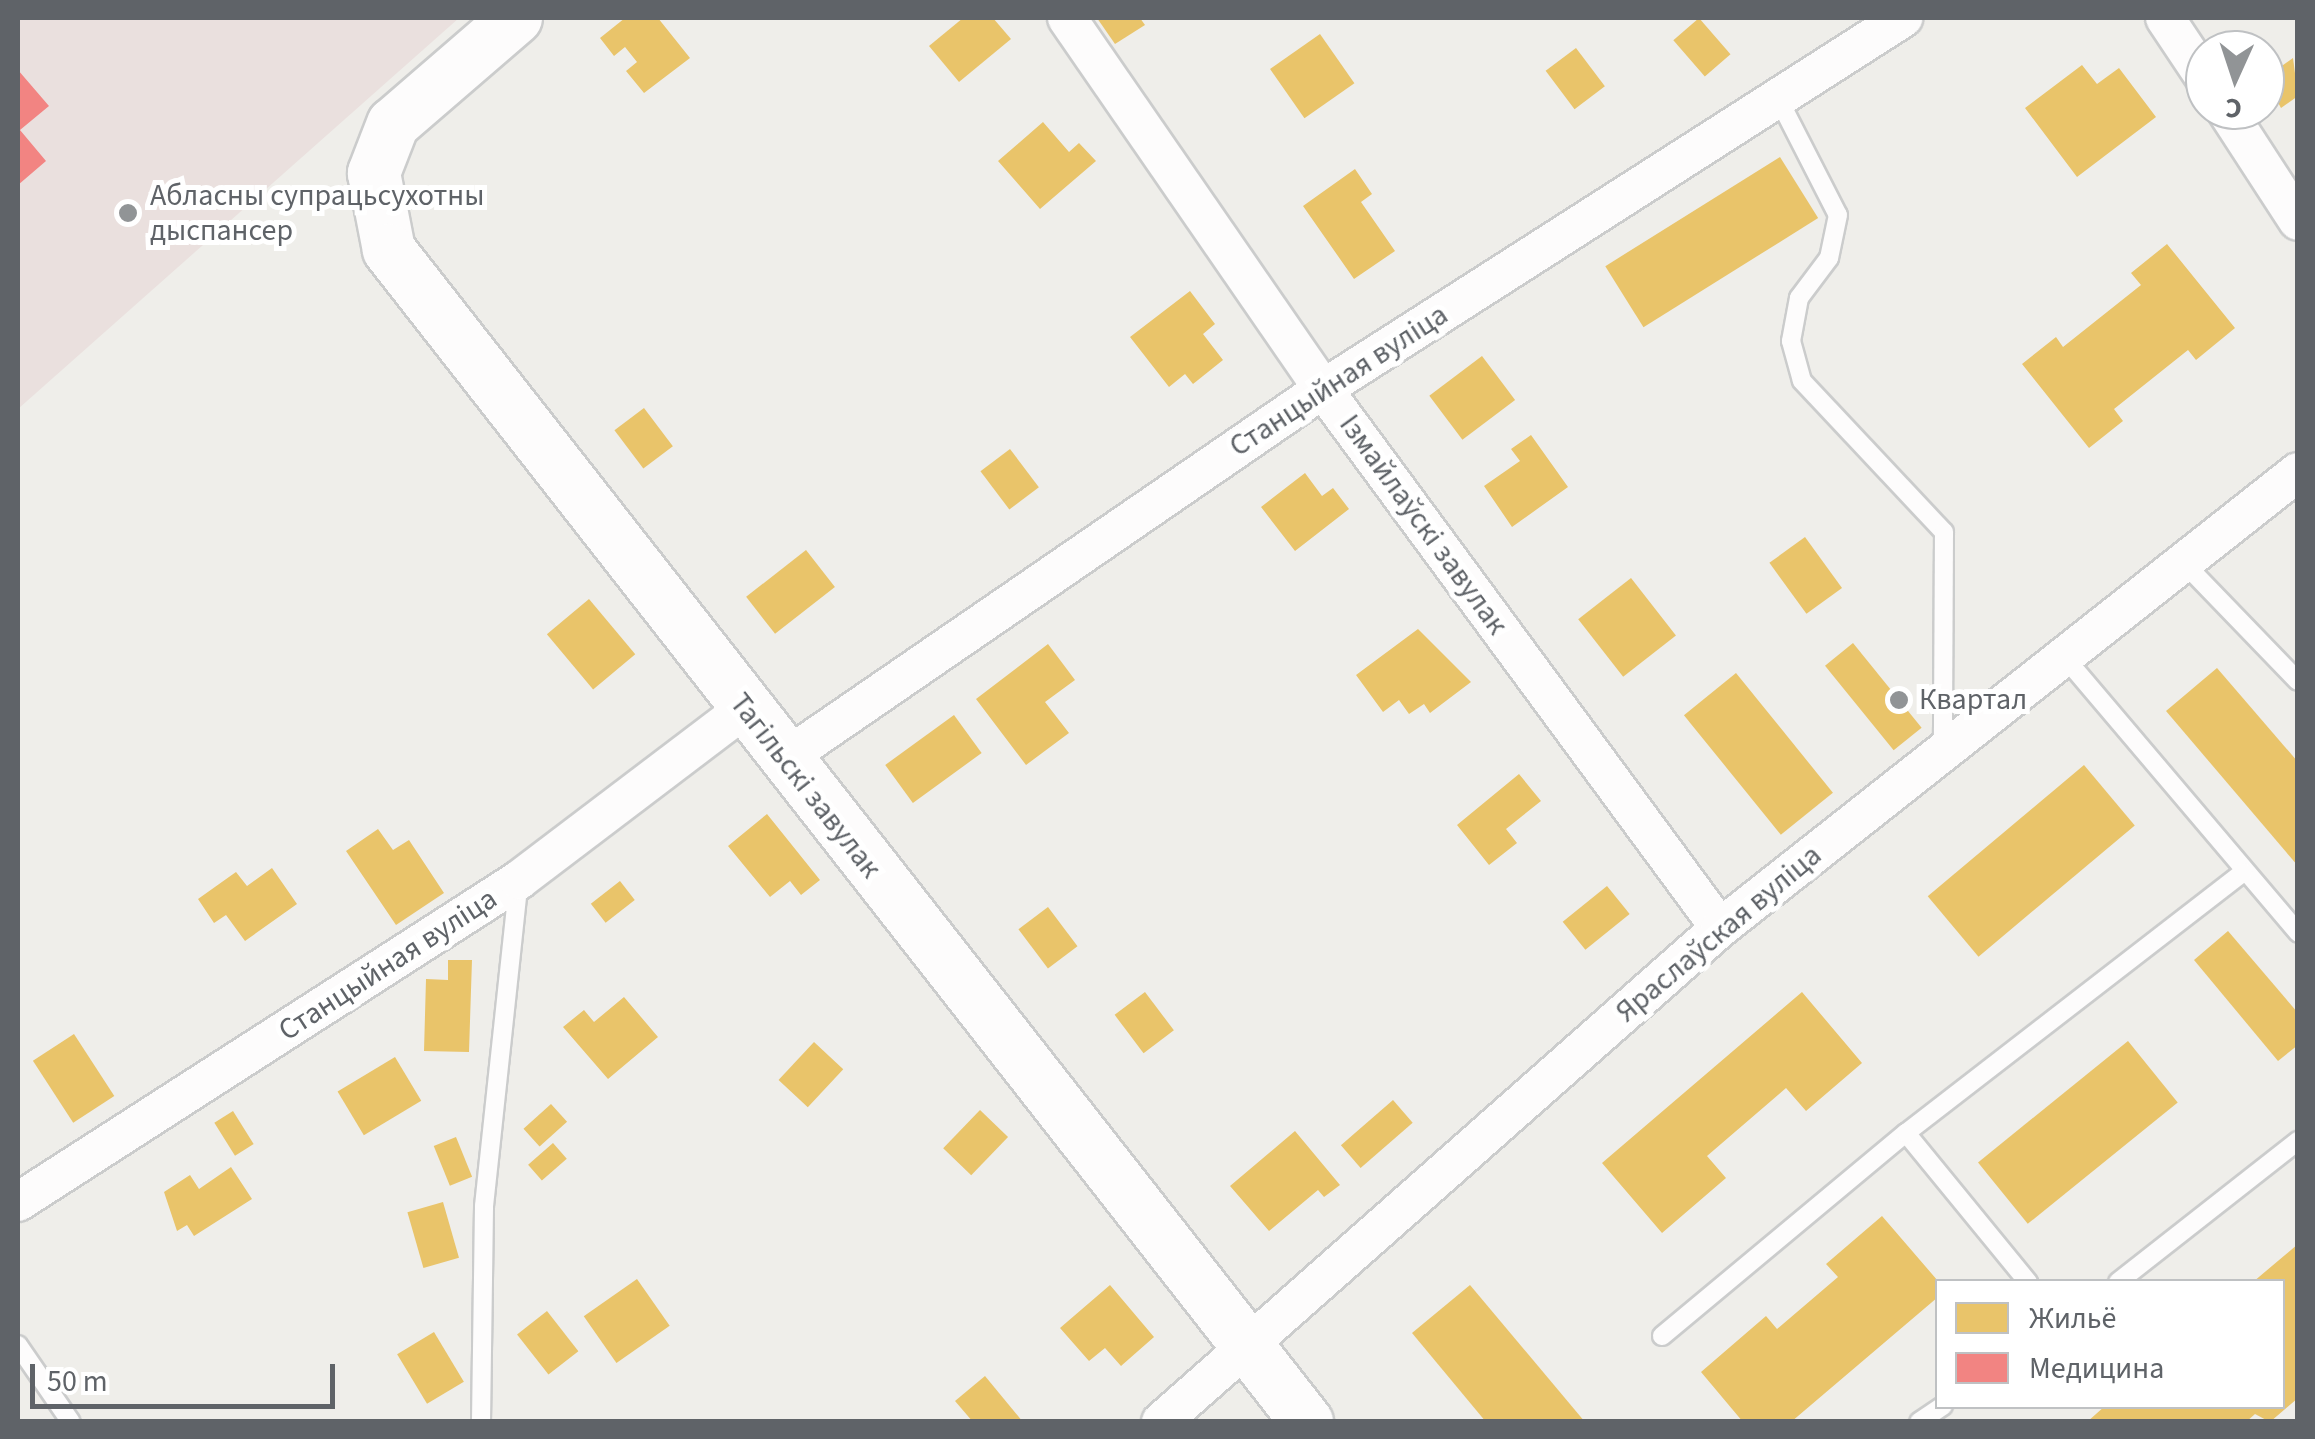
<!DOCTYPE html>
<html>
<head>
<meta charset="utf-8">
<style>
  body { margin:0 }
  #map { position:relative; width:2315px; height:1439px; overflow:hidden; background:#efeeea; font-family:"Source Sans 3",sans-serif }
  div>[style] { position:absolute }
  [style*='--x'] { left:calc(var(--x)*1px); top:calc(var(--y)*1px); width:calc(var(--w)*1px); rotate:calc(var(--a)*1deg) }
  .medical>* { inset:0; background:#eae0de }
  .homes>* { inset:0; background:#e9c46a; transform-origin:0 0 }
  .health>* { inset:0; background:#f28482 }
  .roads { filter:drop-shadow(2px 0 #cbcccc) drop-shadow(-2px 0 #cbcccc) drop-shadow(0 2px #cbcccc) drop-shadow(0 -2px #cbcccc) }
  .lane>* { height:18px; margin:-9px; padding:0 9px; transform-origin:9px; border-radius:9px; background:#fdfcfc }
  .street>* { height:38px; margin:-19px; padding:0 19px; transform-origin:19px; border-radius:19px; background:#fdfcfc }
  .secondary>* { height:52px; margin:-26px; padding:0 26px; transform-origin:26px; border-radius:26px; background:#fdfcfc }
  .dots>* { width:28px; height:28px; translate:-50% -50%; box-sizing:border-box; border:5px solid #fff; border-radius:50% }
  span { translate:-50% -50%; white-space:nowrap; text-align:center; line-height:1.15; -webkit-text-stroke:10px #fff; paint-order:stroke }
  .poi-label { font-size:30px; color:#5f6368 }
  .left { translate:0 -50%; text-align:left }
  .street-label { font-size:30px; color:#5f6368 }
  .frame { position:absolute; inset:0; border:20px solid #5f6368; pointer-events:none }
  .legend { position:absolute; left:1935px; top:1279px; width:350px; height:130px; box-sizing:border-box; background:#fff; border:2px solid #bfc1c3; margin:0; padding:12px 18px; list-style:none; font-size:30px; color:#5f6368 }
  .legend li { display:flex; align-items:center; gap:20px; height:50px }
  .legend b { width:50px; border:2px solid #bfc1c3 }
  .north { position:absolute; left:2185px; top:30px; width:100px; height:100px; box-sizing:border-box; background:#fff; border:2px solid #bfc1c3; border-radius:50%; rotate:183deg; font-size:28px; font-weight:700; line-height:40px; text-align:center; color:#5f6368 }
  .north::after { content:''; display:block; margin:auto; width:35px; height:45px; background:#919496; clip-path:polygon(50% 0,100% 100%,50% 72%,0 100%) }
  .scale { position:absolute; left:30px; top:1364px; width:305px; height:45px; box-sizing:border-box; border:5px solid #5f6368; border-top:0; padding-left:12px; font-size:30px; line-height:35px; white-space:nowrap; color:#5f6368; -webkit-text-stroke:8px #fff; paint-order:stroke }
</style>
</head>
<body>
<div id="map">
  <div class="medical">
    <div style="clip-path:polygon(18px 18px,459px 18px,18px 409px)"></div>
  </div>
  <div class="homes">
    <div style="clip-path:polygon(625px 18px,658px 18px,690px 58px,644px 93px,626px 71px,637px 62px,625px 47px,614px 56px,600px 38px)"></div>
    <div style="clip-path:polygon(963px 18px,993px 18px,1011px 39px,959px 82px,929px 46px)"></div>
    <div style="clip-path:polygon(1097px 18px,1140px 18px,1145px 25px,1115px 44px)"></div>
    <div style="left:1699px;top:18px;width:48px;height:34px;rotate:49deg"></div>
    <div style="left:1320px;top:34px;width:60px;height:61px;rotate:55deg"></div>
    <div style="left:1576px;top:48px;width:48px;height:38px;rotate:53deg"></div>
    <div style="clip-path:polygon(2293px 58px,2298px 96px,2281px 108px,2265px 78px)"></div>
    <div style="clip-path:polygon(2082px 65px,2097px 84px,2119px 68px,2156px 117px,2077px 177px,2025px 108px)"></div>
    <div style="clip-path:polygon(1043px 122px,1069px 152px,1079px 143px,1096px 161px,1040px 209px,998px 161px)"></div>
    <div style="left:1780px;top:157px;width:72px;height:206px;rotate:58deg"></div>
    <div style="clip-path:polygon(1355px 169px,1372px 194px,1361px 202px,1395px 251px,1354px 279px,1303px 206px)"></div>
    <div style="clip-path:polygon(2167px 244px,2235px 328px,2196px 360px,2188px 350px,2114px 409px,2123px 421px,2089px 448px,2022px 364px,2056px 337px,2063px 347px,2141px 285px,2131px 273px)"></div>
    <div style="clip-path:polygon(1190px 291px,1215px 324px,1203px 334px,1223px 360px,1193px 384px,1185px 374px,1169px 387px,1130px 337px)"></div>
    <div style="left:1482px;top:356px;width:55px;height:66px;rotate:53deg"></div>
    <div style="left:644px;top:408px;width:48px;height:37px;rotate:53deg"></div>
    <div style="clip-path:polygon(1531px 435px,1568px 487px,1512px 527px,1484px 486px,1520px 461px,1511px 449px)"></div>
    <div style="left:1010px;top:449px;width:48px;height:37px;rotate:53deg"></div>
    <div style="clip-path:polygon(1305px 473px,1322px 496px,1333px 488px,1349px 509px,1295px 551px,1261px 507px)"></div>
    <div style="left:1805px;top:537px;width:63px;height:44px;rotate:54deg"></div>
    <div style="left:806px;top:550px;width:47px;height:76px;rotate:52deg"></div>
    <div style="left:1631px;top:578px;width:73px;height:67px;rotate:52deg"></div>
    <div style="left:589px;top:599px;width:72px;height:55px;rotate:50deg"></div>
    <div style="clip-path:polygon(1418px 629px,1471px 682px,1430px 713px,1424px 704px,1409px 714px,1399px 700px,1383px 712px,1356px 675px)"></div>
    <div style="left:1853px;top:643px;width:109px;height:36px;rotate:51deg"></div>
    <div style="clip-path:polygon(1048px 644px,1075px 680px,1045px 702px,1069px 733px,1026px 765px,976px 699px)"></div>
    <div style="clip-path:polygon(2217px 668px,2298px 762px,2298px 866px,2166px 711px)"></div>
    <div style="left:1736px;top:673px;width:154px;height:67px;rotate:51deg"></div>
    <div style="left:954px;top:715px;width:47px;height:85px;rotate:54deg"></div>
    <div style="left:2084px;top:765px;width:79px;height:204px;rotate:50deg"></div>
    <div style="clip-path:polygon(1519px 774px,1541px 801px,1506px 829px,1517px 843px,1489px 865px,1457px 825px)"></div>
    <div style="clip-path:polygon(767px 814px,820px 880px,801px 895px,790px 881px,770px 897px,728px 846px)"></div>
    <div style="clip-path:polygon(378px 829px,393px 850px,409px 840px,444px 893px,396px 925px,346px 851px)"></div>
    <div style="clip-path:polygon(272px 868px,297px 904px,245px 941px,226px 915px,214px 923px,198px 899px,236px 872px,247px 886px)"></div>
    <div style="left:620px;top:881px;width:24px;height:37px;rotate:52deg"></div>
    <div style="left:1607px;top:886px;width:36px;height:57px;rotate:51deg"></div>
    <div style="left:1048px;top:907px;width:49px;height:37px;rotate:53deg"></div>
    <div style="clip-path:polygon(2228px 931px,2298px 1013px,2298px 1045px,2278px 1061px,2194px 960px)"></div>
    <div style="clip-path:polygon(448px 960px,472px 960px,469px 1052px,424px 1051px,426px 979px,448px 980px)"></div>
    <div style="left:1145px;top:992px;width:48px;height:38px;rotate:53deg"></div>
    <div style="clip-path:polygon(1802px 992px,1862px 1063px,1806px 1111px,1786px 1088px,1707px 1156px,1726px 1178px,1662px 1233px,1602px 1163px)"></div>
    <div style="clip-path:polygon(624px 997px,658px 1037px,608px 1079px,563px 1027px,584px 1010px,594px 1022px)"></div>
    <div style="left:74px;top:1034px;width:74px;height:49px;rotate:57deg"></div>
    <div style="left:2128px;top:1041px;width:79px;height:193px;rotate:51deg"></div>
    <div style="left:814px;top:1042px;width:40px;height:52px;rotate:43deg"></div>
    <div style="left:395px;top:1057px;width:51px;height:67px;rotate:59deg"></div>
    <div style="left:1393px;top:1100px;width:30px;height:69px;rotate:49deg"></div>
    <div style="left:551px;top:1104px;width:24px;height:37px;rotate:48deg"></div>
    <div style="left:980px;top:1110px;width:39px;height:53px;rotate:44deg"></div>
    <div style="left:233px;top:1111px;width:39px;height:22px;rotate:58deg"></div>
    <div style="clip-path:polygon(1295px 1131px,1340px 1185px,1324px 1197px,1318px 1190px,1269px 1231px,1230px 1186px)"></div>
    <div style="left:456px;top:1137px;width:43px;height:24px;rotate:68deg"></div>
    <div style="left:553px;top:1143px;width:21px;height:33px;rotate:49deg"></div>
    <div style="clip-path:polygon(231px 1167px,252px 1199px,194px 1236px,187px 1225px,177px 1231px,164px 1192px,190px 1175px,199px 1189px)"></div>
    <div style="left:443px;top:1202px;width:58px;height:37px;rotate:74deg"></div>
    <div style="clip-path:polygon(1882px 1216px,1938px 1281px,1938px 1297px,1791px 1422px,1743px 1422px,1701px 1372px,1766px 1316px,1777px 1329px,1838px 1277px,1826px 1264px)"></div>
    <div style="clip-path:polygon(2298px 1244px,2298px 1398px,2270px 1422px,2255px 1414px,2246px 1422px,2087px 1422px,2105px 1406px,2282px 1406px,2282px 1282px,2253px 1282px)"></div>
    <div style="left:637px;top:1279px;width:57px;height:65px;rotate:55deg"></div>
    <div style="clip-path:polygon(1110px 1285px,1154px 1337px,1121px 1366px,1105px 1348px,1089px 1361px,1060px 1328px)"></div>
    <div style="clip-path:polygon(1470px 1285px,1585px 1422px,1486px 1422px,1412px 1333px)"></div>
    <div style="left:547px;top:1311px;width:51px;height:38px;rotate:52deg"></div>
    <div style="left:434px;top:1332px;width:58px;height:43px;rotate:59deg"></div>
    <div style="clip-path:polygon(985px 1376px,1023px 1422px,973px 1422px,955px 1401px)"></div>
  </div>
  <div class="health">
    <div style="clip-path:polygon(18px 70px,49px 106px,20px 130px,46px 161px,18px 185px)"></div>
  </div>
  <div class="roads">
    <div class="lane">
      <div style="--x:1778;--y:98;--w:131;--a:62.9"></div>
      <div style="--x:1838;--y:215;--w:44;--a:101.8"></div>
      <div style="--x:1829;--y:258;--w:50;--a:126.9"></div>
      <div style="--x:1799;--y:298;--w:44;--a:100.5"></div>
      <div style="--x:1791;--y:341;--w:41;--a:74.6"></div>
      <div style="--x:1802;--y:381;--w:207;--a:46.8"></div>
      <div style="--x:1944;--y:532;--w:216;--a:90.3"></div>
      <div style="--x:2183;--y:562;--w:165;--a:46"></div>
      <div style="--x:2066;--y:659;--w:359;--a:49.7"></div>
      <div style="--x:1906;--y:1133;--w:193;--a:50.7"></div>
      <div style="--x:2118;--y:1282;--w:229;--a:-38.1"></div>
      <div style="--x:1662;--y:1336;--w:317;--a:-39.8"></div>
      <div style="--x:1906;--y:1133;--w:426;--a:-37.7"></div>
      <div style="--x:18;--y:1345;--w:93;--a:55.5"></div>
      <div style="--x:481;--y:1422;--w:216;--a:-89.2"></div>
      <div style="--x:484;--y:1206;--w:327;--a:-83.9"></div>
      <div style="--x:1919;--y:1422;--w:29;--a:-34"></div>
    </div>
    <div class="street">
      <div style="--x:1067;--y:18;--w:451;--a:55.4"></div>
      <div style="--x:1323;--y:389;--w:669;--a:53.63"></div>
      <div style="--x:2165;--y:18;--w:72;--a:56.3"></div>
      <div style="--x:2226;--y:110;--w:132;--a:57"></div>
      <div style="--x:784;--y:759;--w:654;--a:-34.47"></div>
      <div style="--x:1323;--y:389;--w:689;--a:-32.61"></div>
      <div style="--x:18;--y:1202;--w:596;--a:-32.73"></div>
      <div style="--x:519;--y:880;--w:283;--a:-37.2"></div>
      <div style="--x:1161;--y:1422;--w:746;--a:-41.47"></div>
      <div style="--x:1720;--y:928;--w:736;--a:-38.27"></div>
    </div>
    <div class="secondary">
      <div style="--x:516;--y:18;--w:162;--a:139.2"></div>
      <div style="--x:393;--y:124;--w:53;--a:111.2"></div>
      <div style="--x:374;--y:173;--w:78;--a:79"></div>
      <div style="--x:389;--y:250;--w:1489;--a:51.93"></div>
    </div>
  </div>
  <div class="dots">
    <div style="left:128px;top:213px;background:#919496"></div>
    <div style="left:1899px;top:700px;background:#919496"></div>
  </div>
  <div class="poi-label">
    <span class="left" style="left:150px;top:213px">Абласны супрацьсухотны<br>дыспансер</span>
    <span class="left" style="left:1919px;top:700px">Квартал</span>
  </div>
  <div class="street-label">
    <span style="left:1339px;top:381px;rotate:-33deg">Станцыйная вуліца</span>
    <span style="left:1423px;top:525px;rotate:54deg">Ізмайлаўскі завулак</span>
    <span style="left:805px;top:786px;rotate:52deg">Тагільскі завулак</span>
    <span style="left:1719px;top:934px;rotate:-40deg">Яраслаўская вуліца</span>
    <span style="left:388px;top:965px;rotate:-33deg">Станцыйная вуліца</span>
  </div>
  <div class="frame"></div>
  <ul class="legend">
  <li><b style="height:28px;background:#e9c46a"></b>Жильё</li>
  <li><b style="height:28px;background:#f28482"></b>Медицина</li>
  </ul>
  <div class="north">С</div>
  <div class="scale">50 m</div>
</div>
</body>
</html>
